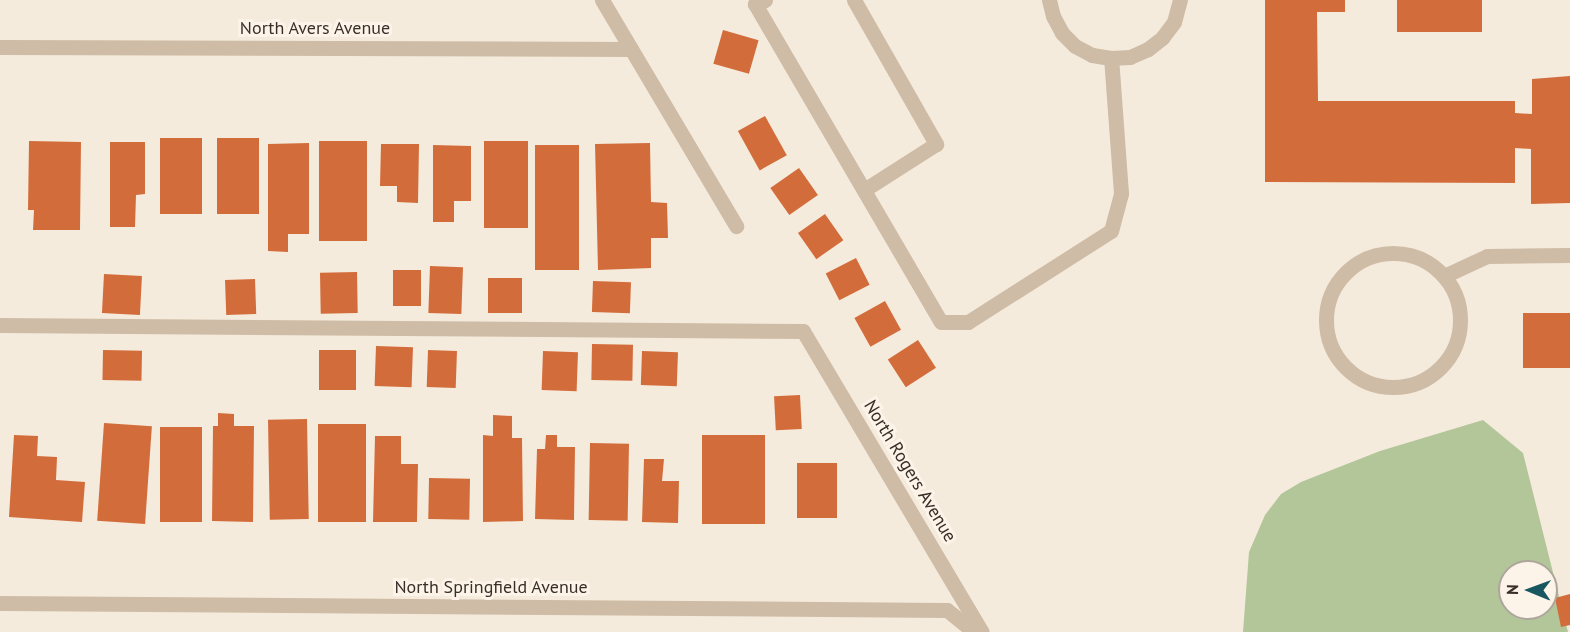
<!DOCTYPE html>
<html>
<head>
<meta charset="utf-8">
<style>
  body { margin:0 }
  #map { position:relative; width:1570px; height:632px; overflow:hidden; background:#f5ebdc; font-family:"PT Sans",sans-serif }
  div>[style] { position:absolute }
  [style*='--x'] { left:calc(var(--x)*1px); top:calc(var(--y)*1px); width:calc(var(--w)*1px); rotate:calc(var(--a)*1deg) }
  .green>* { inset:0; background:#b3c69a }
  .building>* { inset:0; background:#d36c3b; transform-origin:0 0 }
  .service>* { height:15px; margin:-7.5px; padding:0 7.5px; transform-origin:7.5px; border-radius:7.5px; background:#cebca6 }
  .service>.ring { margin:-7.5px; padding:0; box-sizing:content-box; background:none; border:15px solid #cebca6; border-radius:50% }
  .minor>* { height:15px; margin:-7.5px; padding:0 7.5px; transform-origin:7.5px; border-radius:7.5px; background:#cebca6 }
  span { translate:-50% -50%; white-space:nowrap; text-align:center; line-height:1.15; -webkit-text-stroke:6px #fcf4e9; paint-order:stroke }
  .street-label { font-size:18px; color:#3a2f28 }
  .north { position:absolute; left:1498px; top:560px; width:60px; height:60px; box-sizing:border-box; background:#fcf4e9; border:2px solid #aea59c; border-radius:50%; rotate:271deg; font-size:16px; font-weight:700; line-height:24px; text-align:center; color:#3a2f28 }
  .north::after { content:''; display:block; margin:auto; width:21px; height:27px; background:#185660; clip-path:polygon(50% 0,100% 100%,50% 72%,0 100%) }
</style>
</head>
<body>
<div id="map">
  <div class="green">
    <div style="clip-path:polygon(evenodd,1483px 420px,1523px 453px,1568px 632px,1243px 632px,1249px 552px,1265px 515px,1281px 494px,1301px 482px,1380px 451px,1483px 420px,1510px 572px,1546px 572px,1546px 608px,1510px 608px,1510px 572px)"></div>
  </div>
  <div class="building">
    <div style="clip-path:polygon(1265px 0,1345px 0,1345px 12px,1317px 12px,1318px 101px,1515px 101px,1515px 113px,1532px 114px,1532px 79px,1570px 76px,1570px 203px,1531px 204px,1531px 149px,1515px 148px,1515px 183px,1265px 182px)"></div>
    <div style="left:1397px;top:0;width:85px;height:32px"></div>
    <div style="left:723px;top:30px;width:37px;height:35px;rotate:16deg"></div>
    <div style="left:765px;top:116px;width:45px;height:31px;rotate:61deg"></div>
    <div style="left:160px;top:138px;width:42px;height:76px"></div>
    <div style="left:217px;top:138px;width:42px;height:76px"></div>
    <div style="clip-path:polygon(29px 141px,81px 142px,80px 230px,33px 230px,34px 210px,28px 210px)"></div>
    <div style="left:319px;top:141px;width:48px;height:100px"></div>
    <div style="left:484px;top:141px;width:44px;height:87px"></div>
    <div style="clip-path:polygon(110px 142px,145px 142px,145px 194px,136px 195px,135px 227px,110px 227px)"></div>
    <div style="clip-path:polygon(309px 143px,309px 234px,288px 234px,288px 252px,268px 251px,268px 144px)"></div>
    <div style="clip-path:polygon(650px 143px,651px 202px,667px 203px,668px 238px,651px 238px,651px 268px,598px 270px,595px 144px)"></div>
    <div style="clip-path:polygon(381px 144px,419px 144px,418px 203px,397px 202px,397px 186px,380px 186px)"></div>
    <div style="clip-path:polygon(433px 145px,471px 146px,471px 201px,454px 201px,454px 222px,433px 222px)"></div>
    <div style="left:535px;top:145px;width:44px;height:125px"></div>
    <div style="left:799px;top:168px;width:33px;height:35px;rotate:55deg"></div>
    <div style="left:825px;top:214px;width:32px;height:33px;rotate:55deg"></div>
    <div style="left:856px;top:258px;width:30px;height:34px;rotate:63deg"></div>
    <div style="left:430px;top:266px;width:33px;height:47px;rotate:2deg"></div>
    <div style="left:393px;top:270px;width:28px;height:36px"></div>
    <div style="left:357px;top:272px;width:41px;height:37px;rotate:89deg"></div>
    <div style="left:104px;top:274px;width:38px;height:39px;rotate:3deg"></div>
    <div style="left:488px;top:278px;width:34px;height:35px"></div>
    <div style="left:255px;top:279px;width:35px;height:30px;rotate:88deg"></div>
    <div style="left:593px;top:281px;width:38px;height:31px;rotate:2deg"></div>
    <div style="left:885px;top:301px;width:33px;height:35px;rotate:61deg"></div>
    <div style="left:1570px;top:313px;width:55px;height:47px;rotate:90deg"></div>
    <div style="left:918px;top:340px;width:33px;height:36px;rotate:57deg"></div>
    <div style="left:592px;top:344px;width:41px;height:36px;rotate:1deg"></div>
    <div style="left:376px;top:346px;width:37px;height:40px;rotate:2deg"></div>
    <div style="left:103px;top:350px;width:39px;height:30px;rotate:1deg"></div>
    <div style="left:356px;top:350px;width:40px;height:37px;rotate:90deg"></div>
    <div style="left:428px;top:350px;width:29px;height:37px;rotate:2deg"></div>
    <div style="left:543px;top:351px;width:35px;height:39px;rotate:2deg"></div>
    <div style="left:642px;top:351px;width:36px;height:34px;rotate:2deg"></div>
    <div style="left:800px;top:395px;width:34px;height:26px;rotate:87deg"></div>
    <div style="clip-path:polygon(218px 413px,234px 414px,234px 426px,254px 426px,253px 522px,212px 521px,213px 426px,218px 426px)"></div>
    <div style="clip-path:polygon(493px 415px,512px 416px,512px 438px,522px 438px,523px 521px,483px 522px,483px 435px,493px 436px)"></div>
    <div style="left:307px;top:419px;width:100px;height:39px;rotate:89deg"></div>
    <div style="left:104px;top:423px;width:48px;height:98px;rotate:4deg"></div>
    <div style="left:318px;top:424px;width:48px;height:98px"></div>
    <div style="left:160px;top:427px;width:42px;height:95px"></div>
    <div style="clip-path:polygon(14px 435px,38px 436px,37px 456px,57px 457px,56px 480px,85px 482px,82px 522px,9px 517px)"></div>
    <div style="clip-path:polygon(546px 435px,557px 435px,557px 447px,575px 447px,574px 520px,535px 519px,537px 449px,545px 449px)"></div>
    <div style="left:702px;top:435px;width:63px;height:89px"></div>
    <div style="clip-path:polygon(375px 436px,401px 436px,401px 464px,418px 464px,417px 522px,373px 522px)"></div>
    <div style="left:590px;top:443px;width:39px;height:77px;rotate:1deg"></div>
    <div style="clip-path:polygon(644px 459px,664px 459px,662px 481px,679px 481px,678px 523px,642px 522px)"></div>
    <div style="left:797px;top:463px;width:40px;height:55px"></div>
    <div style="left:429px;top:478px;width:41px;height:41px;rotate:1deg"></div>
    <div style="clip-path:polygon(1570px 594px,1570px 625px,1561px 627px,1555px 598px)"></div>
  </div>
  <div class="service">
    <div style="--x:602;--y:0;--w:263;--a:59.3"></div>
    <div style="--x:765;--y:0;--w:11;--a:158"></div>
    <div style="--x:755;--y:4;--w:368;--a:59.7"></div>
    <div style="--x:941;--y:322;--w:27;--a:0"></div>
    <div style="--x:968;--y:322;--w:169;--a:-32.5"></div>
    <div style="--x:1111;--y:231;--w:39;--a:-75"></div>
    <div style="--x:1121;--y:193;--w:135;--a:-94.2"></div>
    <div style="--x:854;--y:0;--w:166;--a:60.3"></div>
    <div style="--x:936;--y:144;--w:85;--a:147.4"></div>
    <div style="--x:1049;--y:0;--w:16;--a:76"></div>
    <div style="--x:1053;--y:16;--w:19;--a:62"></div>
    <div style="--x:1062;--y:33;--w:18;--a:45"></div>
    <div style="--x:1075;--y:46;--w:19;--a:28"></div>
    <div style="--x:1092;--y:55;--w:19;--a:9"></div>
    <div style="--x:1111;--y:58;--w:19;--a:-3"></div>
    <div style="--x:1130;--y:57;--w:20;--a:-24"></div>
    <div style="--x:1148;--y:49;--w:18;--a:-38"></div>
    <div style="--x:1162;--y:38;--w:20;--a:-53"></div>
    <div style="--x:1174;--y:22;--w:23;--a:-75"></div>
    <div class="ring" style="left:1326px;top:253px;width:119px;height:119px"></div>
    <div style="--x:1444;--y:276;--w:47;--a:-24.9"></div>
    <div style="--x:1487;--y:256;--w:83;--a:-0.7"></div>
    <div style="--x:0;--y:325;--w:803;--a:0.43"></div>
    <div style="--x:803;--y:331;--w:350;--a:59.3"></div>
  </div>
  <div class="minor">
    <div style="--x:0;--y:47;--w:631;--a:0.18"></div>
    <div style="--x:0;--y:603;--w:947;--a:0.42"></div>
    <div style="--x:947;--y:610;--w:35;--a:39"></div>
  </div>
  <div class="street-label">
    <span style="left:315px;top:28px">North Avers Avenue</span>
    <span style="left:910px;top:471px;rotate:59deg">North Rogers Avenue</span>
    <span style="left:491px;top:587px">North Springfield Avenue</span>
  </div>
  <div class="north">N</div>
</div>
</body>
</html>
